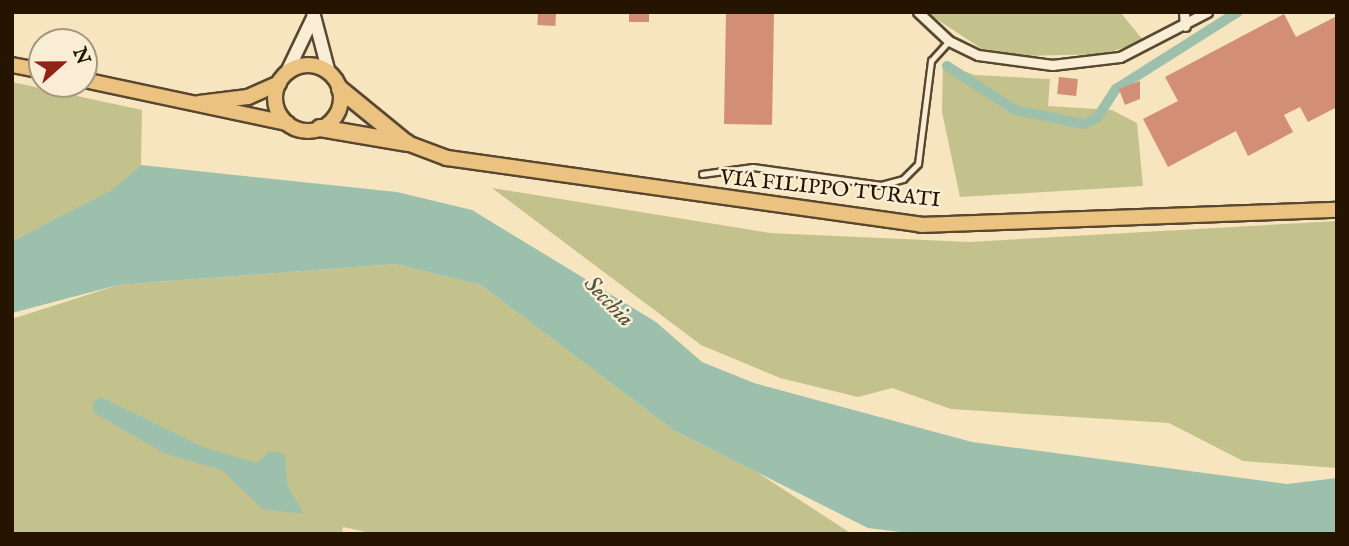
<!DOCTYPE html>
<html>
<head>
<meta charset="utf-8">
<style>
  body { margin:0 }
  #map { position:relative; width:1349px; height:546px; overflow:hidden; background:#f6e5be; font-family:"IM FELL English",serif }
  div>[style] { position:absolute }
  [style*='--x'] { left:calc(var(--x)*1px); top:calc(var(--y)*1px); width:calc(var(--w)*1px); rotate:calc(var(--a)*1deg) }
  .green>* { inset:0; background:#c3c28c }
  .water>* { inset:0; background:#9dc0ad }
  .canal>* { height:10px; margin:-5px; padding:0 5px; transform-origin:5px; border-radius:5px; background:#9dc0ad }
  .building>* { inset:0; background:#d38e76; transform-origin:0 0 }
  .roads { filter:drop-shadow(2px 0 #594830) drop-shadow(-2px 0 #594830) drop-shadow(0 2px #594830) drop-shadow(0 -2px #594830) }
  .lane>* { height:4.5px; margin:-2.25px; padding:0 2.25px; transform-origin:2.25px; border-radius:2.25px; background:#f9eed5 }
  .street>* { height:9px; margin:-4.5px; padding:0 4.5px; transform-origin:4.5px; border-radius:4.5px; background:#f9eed5 }
  .secondary>* { height:12px; margin:-6px; padding:0 6px; transform-origin:6px; border-radius:6px; background:#f9eed5 }
  .primary>* { height:14px; margin:-7px; padding:0 7px; transform-origin:7px; border-radius:7px; background:#ebc27f }
  .primary>.ring { margin:-7px; padding:0; box-sizing:content-box; background:none; border:14px solid #ebc27f; border-radius:50% }
  .highway>* { height:16px; margin:-8px; padding:0 8px; transform-origin:8px; border-radius:8px; background:#ebc27f }
  span { translate:-50% -50%; white-space:nowrap; text-align:center; line-height:1.15; -webkit-text-stroke:5px #f9eed5; paint-order:stroke }
  .street-label { font-size:21px; color:#251400 }
  .water-label { font-size:23px; color:#4f503d; font-style:italic }
  .frame { position:absolute; inset:0; border:14px solid #251400; pointer-events:none }
  .north { position:absolute; left:28px; top:28px; width:70px; height:70px; box-sizing:border-box; background:#f9eed5; border:2px solid #a49780; border-radius:50%; rotate:69deg; font-size:19px; font-weight:700; line-height:28px; text-align:center; color:#251400 }
  .north::after { content:''; display:block; margin:auto; width:24px; height:32px; background:#8f2418; clip-path:polygon(50% 0,100% 100%,50% 72%,0 100%) }
</style>
</head>
<body>
<div id="map">
  <div class="green">
    <div style="clip-path:polygon(926px 12px,1120px 12px,1144px 41px,1104px 54px,1022px 56px,982px 49px)"></div>
    <div style="clip-path:polygon(943px 64px,975px 75px,1050px 79px,1048px 106px,1112px 110px,1137px 123px,1143px 186px,960px 197px,942px 112px)"></div>
    <div style="clip-path:polygon(12px 82px,142px 110px,141px 165px,113px 190px,12px 241px)"></div>
    <div style="clip-path:polygon(492px 188px,770px 233px,969px 242px,1337px 221px,1337px 468px,1243px 461px,1169px 423px,951px 409px,892px 388px,858px 397px,780px 378px,701px 345px)"></div>
    <div style="clip-path:polygon(395px 264px,481px 285px,673px 430px,755px 471px,852px 534px,375px 534px,343px 527px,342px 534px,12px 534px,12px 319px,118px 285px)"></div>
  </div>
  <div class="water">
    <div style="clip-path:polygon(141px 165px,397px 192px,472px 210px,656px 322px,702px 362px,754px 383px,972px 442px,1287px 484px,1337px 478px,1337px 534px,917px 534px,868px 528px,673px 430px,481px 285px,395px 264px,118px 285px,12px 313px,12px 241px,112px 190px)"></div>
    <div style="clip-path:polygon(101px 397px,203px 447px,257px 463px,270px 451px,285px 454px,287px 485px,304px 514px,262px 509px,222px 470px,166px 454px,94px 413px,93px 402px)"></div>
  </div>
  <div class="canal">
    <div style="--x:947;--y:66;--w:81;--a:32.9"></div>
    <div style="--x:1015;--y:110;--w:70;--a:11.5"></div>
    <div style="--x:1084;--y:124;--w:14;--a:-25"></div>
    <div style="--x:1097;--y:118;--w:35;--a:-57"></div>
    <div style="--x:1116;--y:89;--w:144;--a:-32.3"></div>
  </div>
  <div class="building">
    <div style="left:629px;top:12px;width:20px;height:10px"></div>
    <div style="left:726px;top:12px;width:48px;height:112px;rotate:1deg"></div>
    <div style="left:538px;top:13px;width:18px;height:12px;rotate:3deg"></div>
    <div style="clip-path:polygon(1284px 14px,1296px 37px,1337px 16px,1337px 107px,1308px 122px,1300px 107px,1284px 115px,1293px 132px,1248px 156px,1236px 131px,1168px 167px,1143px 119px,1178px 101px,1165px 77px)"></div>
    <div style="left:1059px;top:77px;width:19px;height:17px;rotate:6deg"></div>
    <div style="clip-path:polygon(1140px 81px,1140px 99px,1125px 105px,1119px 89px)"></div>
  </div>
  <div class="roads">
    <div class="lane">
      <div style="--x:702;--y:174;--w:51;--a:-7.8"></div>
      <div style="--x:753;--y:167;--w:129;--a:8"></div>
      <div style="--x:881;--y:185;--w:23;--a:-15"></div>
      <div style="--x:903;--y:179;--w:21;--a:-45"></div>
      <div style="--x:918;--y:164;--w:104;--a:-82.8"></div>
      <div style="--x:931;--y:61;--w:27;--a:-48"></div>
    </div>
    <div class="street">
      <div style="--x:918;--y:12;--w:42;--a:43.1"></div>
      <div style="--x:949;--y:41;--w:32;--a:26"></div>
      <div style="--x:978;--y:55;--w:75;--a:7.7"></div>
      <div style="--x:1052;--y:65;--w:68;--a:-6.7"></div>
      <div style="--x:1120;--y:57;--w:98;--a:-27.3"></div>
      <div style="--x:1184;--y:12;--w:14;--a:86"></div>
    </div>
    <div class="secondary">
      <div style="--x:313;--y:12;--w:63;--a:75.3"></div>
      <div style="--x:287;--y:72;--w:60;--a:-64.3"></div>
    </div>
    <div class="primary">
      <div style="--x:12;--y:65;--w:31;--a:11"></div>
      <div class="ring" style="left:275px;top:65px;width:52px;height:52px"></div>
      <div style="--x:84;--y:80;--w:208;--a:12"></div>
      <div style="--x:199;--y:103;--w:49;--a:-7"></div>
      <div style="--x:248;--y:97;--w:34;--a:-24"></div>
      <div style="--x:407;--y:143;--w:43;--a:20.6"></div>
      <div style="--x:447;--y:158;--w:479;--a:8"></div>
      <div style="--x:921;--y:225;--w:416;--a:-2.1"></div>
    </div>
    <div class="highway">
      <div style="--x:340;--y:89;--w:84;--a:39.2"></div>
      <div style="--x:320;--y:128;--w:88;--a:9.8"></div>
    </div>
  </div>
  <div class="street-label">
    <span style="left:830px;top:190px;rotate:6deg">VIA FILIPPO TURATI</span>
  </div>
  <div class="water-label">
    <span style="left:608px;top:302px;rotate:46deg">Secchia</span>
  </div>
  <div class="frame"></div>
  <div class="north">N</div>
</div>
</body>
</html>
